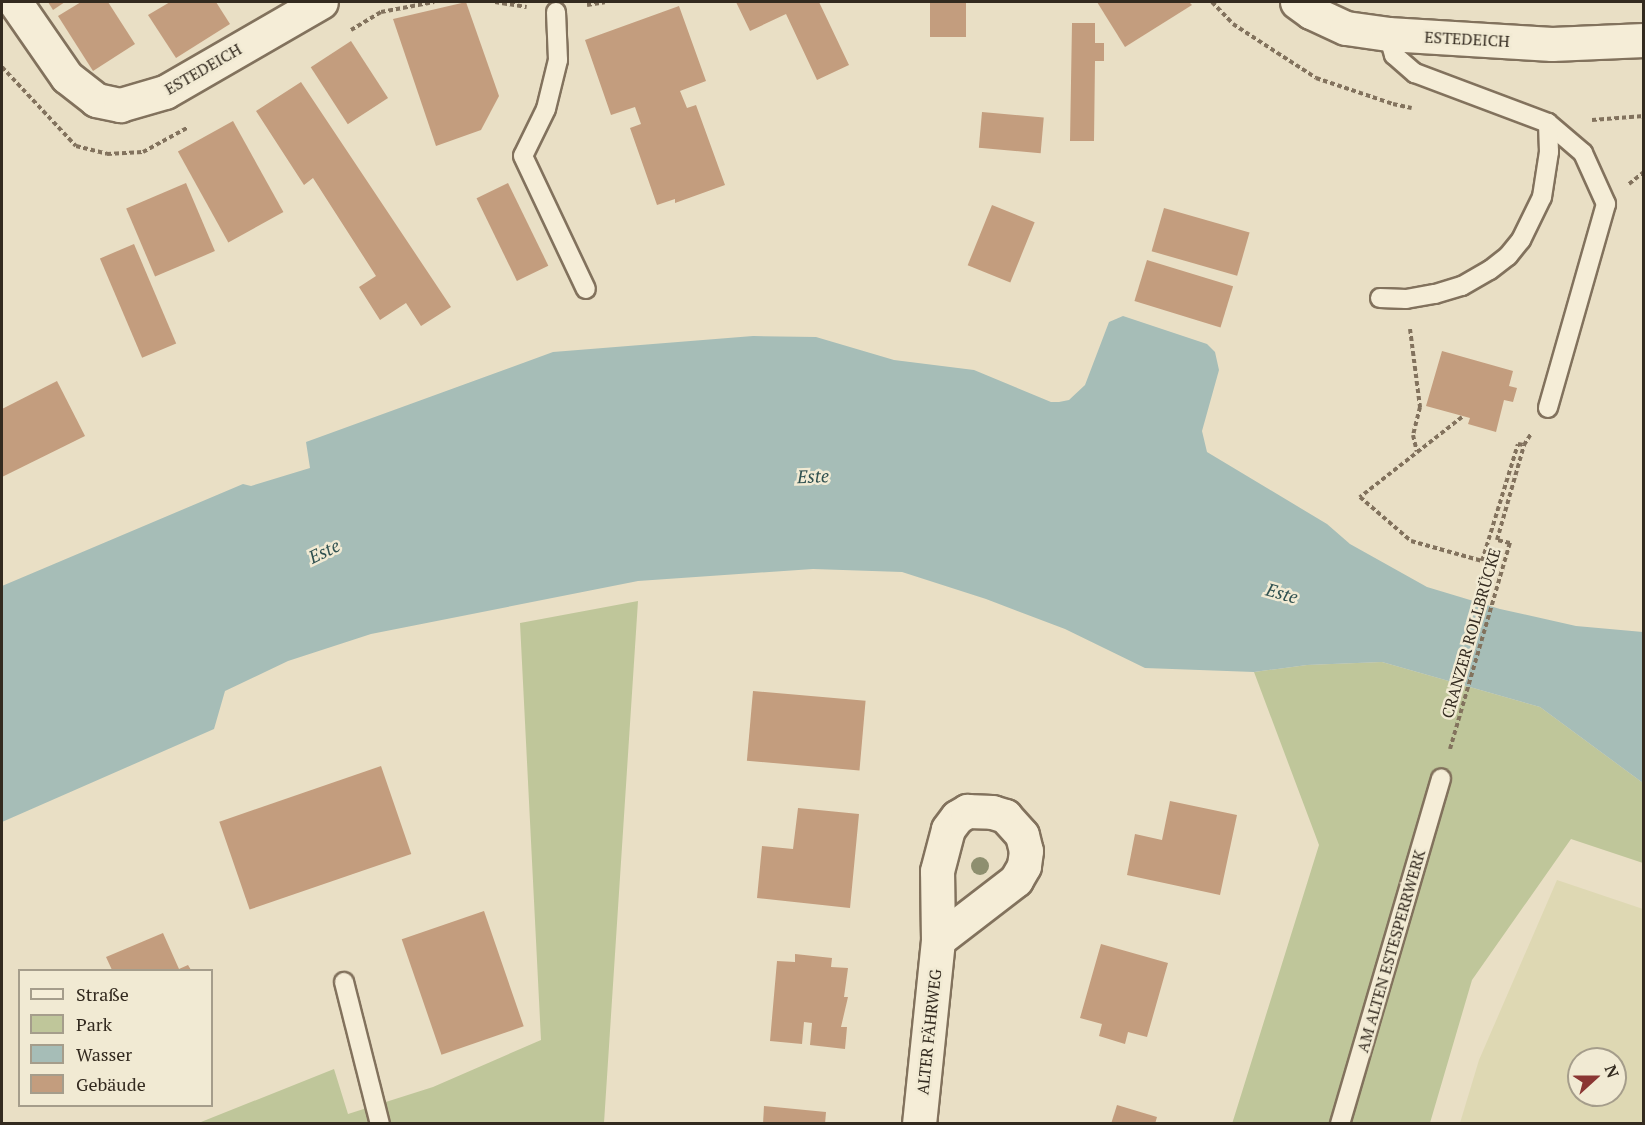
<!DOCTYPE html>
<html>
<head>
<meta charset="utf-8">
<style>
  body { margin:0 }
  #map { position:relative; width:1645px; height:1125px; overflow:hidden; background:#e9dfc5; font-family:"PT Serif",serif }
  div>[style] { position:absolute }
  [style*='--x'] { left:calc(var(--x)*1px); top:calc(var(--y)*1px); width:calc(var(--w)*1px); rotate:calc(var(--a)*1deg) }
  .farmland>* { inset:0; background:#ded8b3 }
  .green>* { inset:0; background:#bfc69a }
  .water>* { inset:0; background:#a6bdb7 }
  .building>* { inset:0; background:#c39d7e; transform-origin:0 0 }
  .path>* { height:4px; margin-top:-2px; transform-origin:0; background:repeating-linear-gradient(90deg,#82725d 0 4.5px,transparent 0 7.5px) }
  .roads { filter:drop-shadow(2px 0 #82725d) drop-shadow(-2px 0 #82725d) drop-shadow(0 2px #82725d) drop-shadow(0 -2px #82725d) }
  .lane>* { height:18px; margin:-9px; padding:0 9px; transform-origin:9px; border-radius:9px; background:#f5edd7 }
  .street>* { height:33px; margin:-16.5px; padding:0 16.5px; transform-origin:16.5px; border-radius:16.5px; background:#f5edd7 }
  .secondary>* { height:33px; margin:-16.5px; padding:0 16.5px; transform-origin:16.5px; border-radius:16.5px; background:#f5edd7 }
  .trees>* { width:18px; height:18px; margin:-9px; border-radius:50%; background:#8e8f6f }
  span { translate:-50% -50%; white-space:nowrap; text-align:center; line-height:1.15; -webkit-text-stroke:5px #f1ead3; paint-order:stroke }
  .street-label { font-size:16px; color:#332a1f }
  .water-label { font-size:18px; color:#305150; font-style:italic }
  .frame { position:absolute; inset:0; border:3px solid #332a1f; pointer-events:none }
  .legend { position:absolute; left:18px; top:969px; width:195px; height:138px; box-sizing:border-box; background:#f1ead3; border:2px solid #a59d8b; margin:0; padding:8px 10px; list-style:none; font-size:18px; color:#332a1f }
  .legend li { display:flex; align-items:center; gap:12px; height:30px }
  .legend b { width:30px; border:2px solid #a59d8b }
  .north { position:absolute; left:1567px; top:1047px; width:60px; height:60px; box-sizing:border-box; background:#f1ead3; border:2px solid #a59d8b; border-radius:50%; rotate:69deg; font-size:16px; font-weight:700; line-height:24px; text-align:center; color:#332a1f }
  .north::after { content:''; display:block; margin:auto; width:21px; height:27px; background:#8a3633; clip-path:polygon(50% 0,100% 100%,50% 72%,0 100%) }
</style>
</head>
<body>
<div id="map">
  <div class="farmland">
    <div style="clip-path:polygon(evenodd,1557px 880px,1643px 909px,1643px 1123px,1460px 1123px,1479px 1060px,1557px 880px,1579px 1059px,1615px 1059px,1615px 1095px,1579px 1095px,1579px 1059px)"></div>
  </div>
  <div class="green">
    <div style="clip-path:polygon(638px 601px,604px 1123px,196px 1124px,334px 1069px,348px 1114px,433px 1087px,541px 1040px,520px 623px)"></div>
    <div style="clip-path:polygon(1382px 662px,1540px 707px,1643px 783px,1643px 863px,1571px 839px,1472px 980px,1430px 1123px,1232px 1124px,1319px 845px,1254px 672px,1307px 665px)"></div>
  </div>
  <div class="water">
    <div style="clip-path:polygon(1123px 316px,1207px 344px,1215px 352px,1219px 370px,1202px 431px,1207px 452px,1327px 524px,1350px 544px,1427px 587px,1500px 609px,1576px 626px,1643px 632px,1643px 783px,1540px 707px,1382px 662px,1307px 665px,1254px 672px,1145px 668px,1065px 629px,986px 599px,902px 572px,813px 569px,638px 581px,371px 634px,288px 661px,225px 691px,214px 729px,2px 822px,2px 586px,243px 484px,251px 486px,310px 468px,306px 442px,553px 352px,753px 336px,816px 337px,894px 360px,974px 370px,1051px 402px,1059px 402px,1069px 400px,1085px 385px,1109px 322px)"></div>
  </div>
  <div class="building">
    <div style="clip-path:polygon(48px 2px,65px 2px,53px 10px)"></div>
    <div style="clip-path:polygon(81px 2px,108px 2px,135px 44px,93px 71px,58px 16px)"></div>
    <div style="clip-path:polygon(170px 2px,216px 2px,230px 24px,176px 58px,148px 15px)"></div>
    <div style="clip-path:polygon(466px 2px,499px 96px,481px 130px,436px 146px,393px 19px)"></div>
    <div style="clip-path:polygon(736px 2px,819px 2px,849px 65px,817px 80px,786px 14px,750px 31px)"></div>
    <div style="left:930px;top:2px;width:36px;height:35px"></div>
    <div style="clip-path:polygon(1097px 2px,1189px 2px,1192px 5px,1125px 47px)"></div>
    <div style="clip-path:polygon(679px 6px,706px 81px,680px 91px,687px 108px,696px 105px,725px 185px,675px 203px,675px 199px,657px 205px,630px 128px,641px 124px,635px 107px,611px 115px,585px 40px)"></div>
    <div style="clip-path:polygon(1072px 23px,1095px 23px,1095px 43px,1104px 43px,1104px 61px,1095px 61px,1094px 141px,1070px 141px)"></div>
    <div style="left:351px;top:41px;width:68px;height:48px;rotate:57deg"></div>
    <div style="clip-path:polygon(301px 82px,451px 307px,421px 326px,406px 303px,380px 320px,359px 287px,376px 276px,313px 178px,304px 185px,256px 111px)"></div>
    <div style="left:982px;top:112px;width:62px;height:36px;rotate:5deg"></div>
    <div style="left:233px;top:121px;width:104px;height:63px;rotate:61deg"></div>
    <div style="left:186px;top:183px;width:74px;height:65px;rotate:67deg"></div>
    <div style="left:508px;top:183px;width:92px;height:35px;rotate:64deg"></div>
    <div style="left:992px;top:205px;width:46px;height:65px;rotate:22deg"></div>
    <div style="left:1164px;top:208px;width:89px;height:45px;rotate:16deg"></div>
    <div style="left:134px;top:244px;width:108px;height:37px;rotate:67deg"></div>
    <div style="left:1147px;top:260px;width:90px;height:43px;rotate:17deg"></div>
    <div style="clip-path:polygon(1442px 351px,1513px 371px,1509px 386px,1517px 388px,1513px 402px,1504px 400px,1496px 432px,1468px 424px,1470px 418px,1426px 406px)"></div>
    <div style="clip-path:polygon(57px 381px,85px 436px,2px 477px,2px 409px)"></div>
    <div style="left:753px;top:691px;width:113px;height:70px;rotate:5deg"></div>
    <div style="left:381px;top:766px;width:93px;height:171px;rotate:71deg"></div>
    <div style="clip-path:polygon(1170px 801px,1237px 815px,1220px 895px,1127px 875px,1135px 834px,1162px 840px)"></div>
    <div style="clip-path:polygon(798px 808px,859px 814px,850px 908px,757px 898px,762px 846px,793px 849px)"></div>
    <div style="left:484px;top:911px;width:122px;height:87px;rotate:71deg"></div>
    <div style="clip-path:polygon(163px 933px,179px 969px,188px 965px,191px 970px,112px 970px,106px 957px)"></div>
    <div style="clip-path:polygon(1101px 944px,1168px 963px,1147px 1037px,1128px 1032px,1125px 1044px,1099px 1036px,1102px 1024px,1080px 1018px)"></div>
    <div style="clip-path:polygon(795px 954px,832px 958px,831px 967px,848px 968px,844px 997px,848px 997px,841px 1027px,847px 1027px,845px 1049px,810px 1045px,812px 1023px,804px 1022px,802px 1044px,770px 1041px,777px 961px,795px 962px)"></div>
    <div style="clip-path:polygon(1117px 1105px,1157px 1117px,1155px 1124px,1111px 1124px)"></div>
    <div style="clip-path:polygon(764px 1106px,826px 1112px,825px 1124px,763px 1124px)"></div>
  </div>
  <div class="path">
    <div style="--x:495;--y:2;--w:32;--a:9"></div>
    <div style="--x:1212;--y:2;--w:30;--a:46"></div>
    <div style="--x:1233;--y:24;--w:99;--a:33"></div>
    <div style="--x:1316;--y:78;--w:81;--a:18.7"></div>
    <div style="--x:1393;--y:104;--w:19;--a:12"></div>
    <div style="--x:587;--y:5;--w:18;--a:-9"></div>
    <div style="--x:351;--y:30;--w:35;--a:-31"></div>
    <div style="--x:381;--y:12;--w:54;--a:-10.7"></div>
    <div style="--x:2;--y:67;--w:108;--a:46.9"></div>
    <div style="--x:76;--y:146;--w:32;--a:14"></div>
    <div style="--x:107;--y:154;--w:36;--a:-3"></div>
    <div style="--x:143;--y:152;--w:50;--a:-28.6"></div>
    <div style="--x:1592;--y:120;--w:52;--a:-4.4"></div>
    <div style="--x:1629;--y:184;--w:19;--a:-39"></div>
    <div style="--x:1410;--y:329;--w:79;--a:82.7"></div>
    <div style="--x:1420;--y:407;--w:29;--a:104"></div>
    <div style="--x:1413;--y:435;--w:17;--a:77"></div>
    <div style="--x:1462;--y:417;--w:130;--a:141.9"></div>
    <div style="--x:1360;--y:497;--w:67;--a:40.8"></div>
    <div style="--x:1411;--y:541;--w:74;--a:15.7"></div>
    <div style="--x:1482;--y:561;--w:122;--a:-72.9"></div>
    <div style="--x:1518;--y:444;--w:6;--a:9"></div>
    <div style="--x:1450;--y:749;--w:215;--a:-73.8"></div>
    <div style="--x:1510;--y:543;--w:13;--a:-167"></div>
    <div style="--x:1497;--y:540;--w:99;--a:-74.1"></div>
    <div style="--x:1524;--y:445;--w:13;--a:-58"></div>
  </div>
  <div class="roads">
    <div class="lane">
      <div style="--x:556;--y:12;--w:48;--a:87.6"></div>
      <div style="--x:558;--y:60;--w:50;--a:103.8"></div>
      <div style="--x:546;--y:109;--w:52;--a:116.1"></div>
      <div style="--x:523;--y:156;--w:147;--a:64.7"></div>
      <div style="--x:1388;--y:34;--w:22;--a:74"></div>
      <div style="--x:1394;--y:55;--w:28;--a:41"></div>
      <div style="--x:1415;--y:73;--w:142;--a:20.6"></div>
      <div style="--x:1548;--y:123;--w:46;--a:40.6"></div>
      <div style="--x:1583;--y:153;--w:56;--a:65.7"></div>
      <div style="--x:1606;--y:204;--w:212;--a:105.9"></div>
      <div style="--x:1380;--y:298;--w:26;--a:2"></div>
      <div style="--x:1406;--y:299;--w:29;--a:-10"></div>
      <div style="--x:1435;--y:294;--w:28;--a:-17"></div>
      <div style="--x:1462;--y:286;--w:32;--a:-30"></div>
      <div style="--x:1490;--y:270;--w:23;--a:-38"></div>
      <div style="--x:1508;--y:256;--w:21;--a:-51"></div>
      <div style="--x:1521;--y:240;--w:48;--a:-64"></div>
      <div style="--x:1542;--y:197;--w:46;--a:-81.2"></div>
      <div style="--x:1549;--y:152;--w:29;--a:-92"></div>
      <div style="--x:344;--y:982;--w:146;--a:75.8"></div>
      <div style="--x:1340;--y:1124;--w:360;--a:-73.7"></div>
    </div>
    <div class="street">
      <div style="--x:919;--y:1124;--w:185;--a:-84.1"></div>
      <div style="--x:938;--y:940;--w:69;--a:-90.8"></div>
      <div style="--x:937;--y:871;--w:43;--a:-75.3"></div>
      <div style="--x:948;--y:829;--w:15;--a:-53"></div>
      <div style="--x:957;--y:817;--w:12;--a:-31"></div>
      <div style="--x:967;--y:811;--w:25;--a:2"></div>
      <div style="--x:992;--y:812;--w:14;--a:17"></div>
      <div style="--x:1005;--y:816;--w:25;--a:48"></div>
      <div style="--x:1022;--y:835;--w:16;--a:76"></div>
      <div style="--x:1026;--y:851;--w:15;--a:98"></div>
      <div style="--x:1024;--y:866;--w:16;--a:120"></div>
      <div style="--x:1016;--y:880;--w:98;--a:142.4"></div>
    </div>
    <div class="secondary">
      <div style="--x:15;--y:2;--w:91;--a:55.3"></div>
      <div style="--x:67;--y:77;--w:37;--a:38"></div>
      <div style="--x:96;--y:100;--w:25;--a:12"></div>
      <div style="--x:120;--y:105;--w:47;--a:-16.1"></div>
      <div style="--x:165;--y:92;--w:180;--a:-30"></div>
      <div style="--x:1297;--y:2;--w:17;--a:36"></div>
      <div style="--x:1311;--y:12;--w:38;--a:25"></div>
      <div style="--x:1346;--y:28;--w:42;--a:8.1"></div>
      <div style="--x:1388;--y:34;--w:164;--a:3.5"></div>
      <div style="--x:1552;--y:44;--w:92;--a:-2.5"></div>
    </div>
  </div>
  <div class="trees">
    <div style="left:980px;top:866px"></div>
  </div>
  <div class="street-label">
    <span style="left:1467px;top:39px;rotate:3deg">ESTEDEICH</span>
    <span style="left:203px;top:69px;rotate:-30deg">ESTEDEICH</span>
    <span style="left:1471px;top:633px;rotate:-74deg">CRANZER ROLLBRÜCKE</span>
    <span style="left:1391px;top:951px;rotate:-74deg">AM ALTEN ESTESPERRWERK</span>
    <span style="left:929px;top:1032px;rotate:-84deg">ALTER FÄHRWEG</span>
  </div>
  <div class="water-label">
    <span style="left:813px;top:476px;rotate:-2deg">Este</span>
    <span style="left:324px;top:551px;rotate:-26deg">Este</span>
    <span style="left:1282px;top:593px;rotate:16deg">Este</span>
  </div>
  <div class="frame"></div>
  <ul class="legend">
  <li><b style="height:8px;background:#f5edd7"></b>Straße</li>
  <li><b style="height:16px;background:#bfc69a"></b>Park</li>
  <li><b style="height:16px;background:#a6bdb7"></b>Wasser</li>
  <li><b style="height:16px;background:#c39d7e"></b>Gebäude</li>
  </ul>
  <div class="north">N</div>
</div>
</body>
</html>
